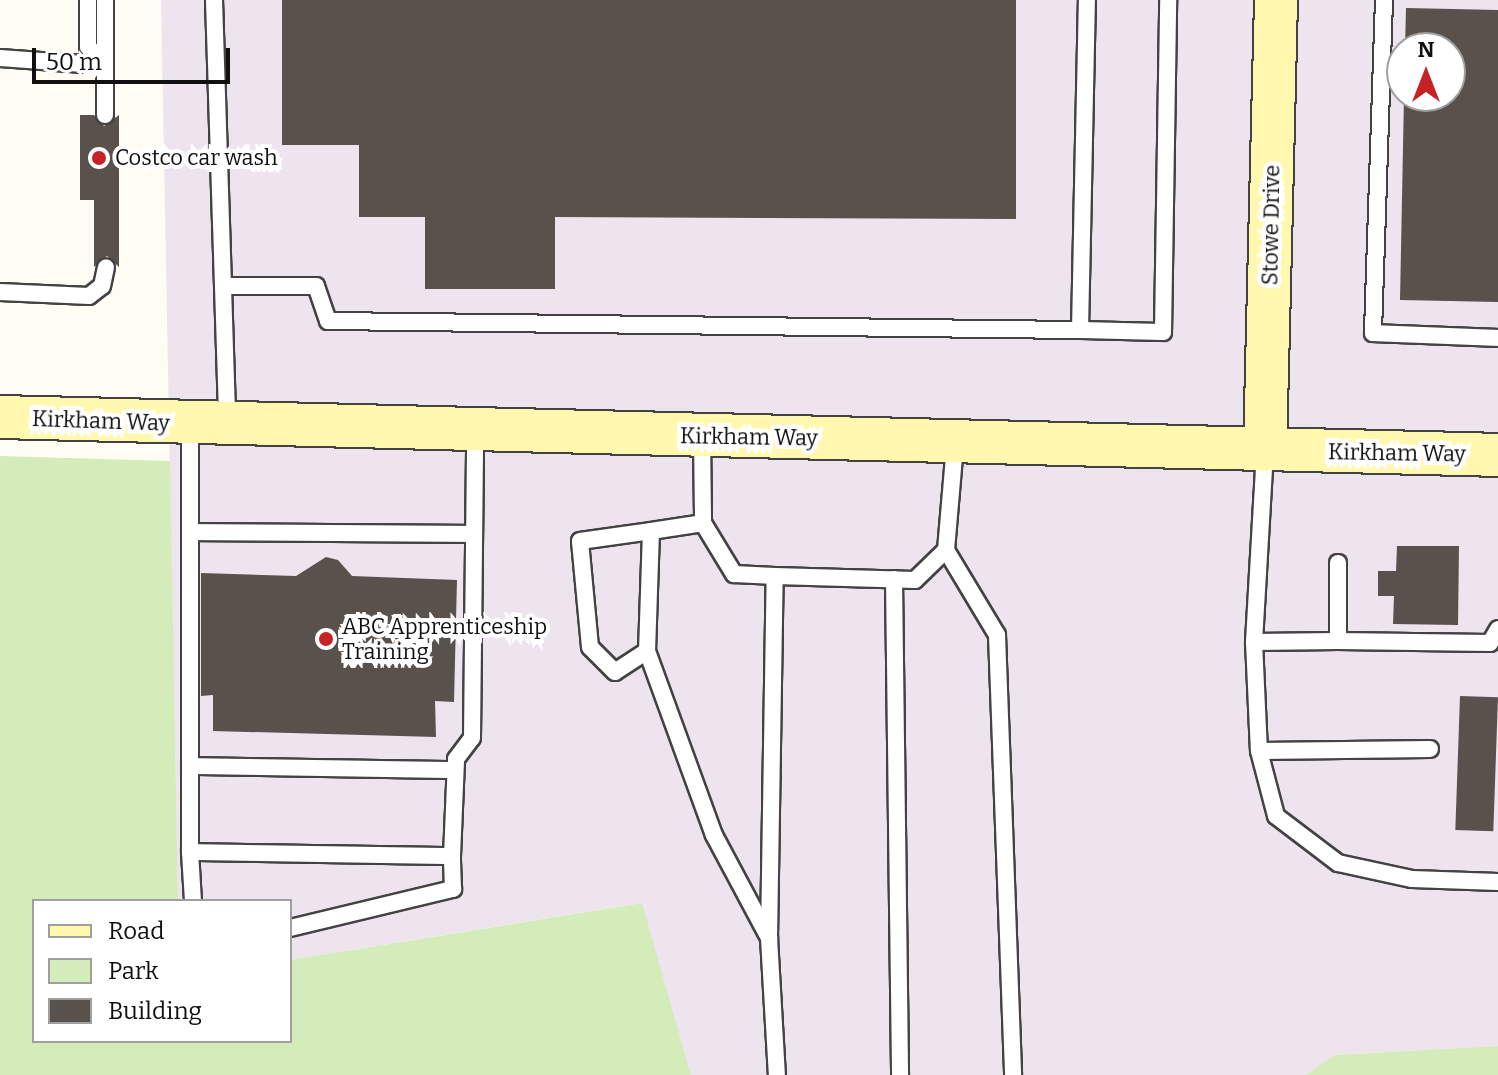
<!DOCTYPE html>
<html>
<head>
<meta charset="utf-8">
<style>
  body { margin:0 }
  #map { position:relative; width:1498px; height:1075px; overflow:hidden; background:#fffdf3; font-family:Bitter,serif }
  div>[style] { position:absolute }
  [style*='--x'] { left:calc(var(--x)*1px); top:calc(var(--y)*1px); width:calc(var(--w)*1px); rotate:calc(var(--a)*1deg) }
  .industrial>* { inset:0; background:#ede4ee }
  .green>* { inset:0; background:#d3ecba }
  .building>* { inset:0; background:#59514c; transform-origin:0 0 }
  .roads { filter:drop-shadow(2px 0 #434343) drop-shadow(-2px 0 #434343) drop-shadow(0 2px #434343) drop-shadow(0 -2px #434343) }
  .lane>* { height:16px; margin:-8px; padding:0 8px; transform-origin:8px; border-radius:8px; background:#fff }
  .secondary>* { height:42px; margin:-21px; padding:0 21px; transform-origin:21px; border-radius:21px; background:#fff8ae }
  .dots>* { width:22px; height:22px; translate:-50% -50%; box-sizing:border-box; border:4px solid #fff; border-radius:50% }
  span { translate:-50% -50%; white-space:nowrap; text-align:center; line-height:1.15; -webkit-text-stroke:8px #fff; paint-order:stroke }
  .poi-label { font-size:22px; color:#101010 }
  .left { translate:0 -50%; text-align:left }
  .street-label { font-size:22px; color:#101010 }
  .legend { position:absolute; left:32px; top:899px; width:260px; height:144px; box-sizing:border-box; background:#fff; border:2px solid #9f9f9f; margin:0; padding:10px 14px; list-style:none; font-size:24px; color:#101010 }
  .legend li { display:flex; align-items:center; gap:16px; height:40px }
  .legend b { width:40px; border:2px solid #9f9f9f }
  .north { position:absolute; left:1386px; top:32px; width:80px; height:80px; box-sizing:border-box; background:#fff; border:2px solid #9f9f9f; border-radius:50%; rotate:0deg; font-size:22px; font-weight:700; line-height:32px; text-align:center; color:#101010 }
  .north::after { content:''; display:block; margin:auto; width:28px; height:36px; background:#c62226; clip-path:polygon(50% 0,100% 100%,50% 72%,0 100%) }
  .scale { position:absolute; left:32px; top:48px; width:198px; height:36px; box-sizing:border-box; border:4px solid #101010; border-top:0; padding-left:10px; font-size:24px; line-height:28px; white-space:nowrap; color:#101010; -webkit-text-stroke:6px #fff; paint-order:stroke }
</style>
</head>
<body>
<div id="map">
  <div class="industrial">
    <div style="clip-path:polygon(evenodd,161px 0,1498px 0,1498px 1046px,1334px 1055px,1306px 1075px,691px 1075px,641px 903px,290px 960px,290px 901px,178px 901px,161px 0,1402px 48px,1450px 48px,1450px 96px,1402px 96px,1402px 48px)"></div>
  </div>
  <div class="green">
    <div style="clip-path:polygon(0 456px,170px 461px,178px 901px,34px 901px,34px 1041px,290px 1041px,290px 960px,642px 903px,691px 1075px,0 1075px)"></div>
    <div style="clip-path:polygon(1498px 1046px,1498px 1075px,1306px 1075px,1334px 1055px)"></div>
  </div>
  <div class="building">
    <div style="clip-path:polygon(282px 0,1016px 0,1016px 219px,555px 217px,555px 289px,425px 289px,425px 217px,359px 217px,359px 145px,282px 145px)"></div>
    <div style="clip-path:polygon(1406px 8px,1498px 10px,1498px 302px,1400px 300px,1404px 96px,1450px 96px,1450px 48px,1405px 48px)"></div>
    <div style="clip-path:polygon(80px 115px,94px 115px,104px 126px,119px 115px,119px 267px,107px 256px,94px 267px,94px 200px,80px 200px)"></div>
    <div style="clip-path:polygon(1397px 546px,1459px 546px,1458px 625px,1393px 624px,1394px 596px,1378px 596px,1378px 571px,1396px 571px)"></div>
    <div style="clip-path:polygon(326px 557px,338px 560px,352px 576px,457px 580px,454px 702px,435px 701px,436px 737px,213px 731px,213px 695px,201px 696px,201px 573px,296px 576px)"></div>
    <div style="left:1460px;top:696px;width:38px;height:134px;rotate:2deg"></div>
  </div>
  <div class="roads">
    <div class="lane">
      <div style="--x:88;--y:0;--w:47;--a:90"></div>
      <div style="--x:88;--y:47;--w:23;--a:43"></div>
      <div style="--x:214;--y:0;--w:423;--a:88.2"></div>
      <div style="--x:1384;--y:0;--w:333;--a:91.9"></div>
      <div style="--x:1373;--y:333;--w:125;--a:2.3"></div>
      <div style="--x:0;--y:58;--w:83;--a:4.1"></div>
      <div style="--x:83;--y:64;--w:16;--a:-27"></div>
      <div style="--x:105;--y:115;--w:115;--a:-90"></div>
      <div style="--x:223;--y:286;--w:93;--a:0"></div>
      <div style="--x:316;--y:286;--w:37;--a:71"></div>
      <div style="--x:328;--y:321;--w:752;--a:0.69"></div>
      <div style="--x:1080;--y:330;--w:330;--a:-88.8"></div>
      <div style="--x:0;--y:292;--w:89;--a:2.6"></div>
      <div style="--x:89;--y:296;--w:16;--a:-38"></div>
      <div style="--x:102;--y:286;--w:19;--a:-78"></div>
      <div style="--x:1080;--y:330;--w:83;--a:1.4"></div>
      <div style="--x:1163;--y:332;--w:332;--a:-89.1"></div>
      <div style="--x:190;--y:424;--w:428;--a:90"></div>
      <div style="--x:190;--y:852;--w:262;--a:0.9"></div>
      <div style="--x:452;--y:856;--w:97;--a:-87.6"></div>
      <div style="--x:456;--y:759;--w:26;--a:-53"></div>
      <div style="--x:472;--y:738;--w:308;--a:-89.4"></div>
      <div style="--x:702;--y:436;--w:87;--a:89.3"></div>
      <div style="--x:703;--y:523;--w:60;--a:58.7"></div>
      <div style="--x:734;--y:574;--w:41;--a:2.8"></div>
      <div style="--x:775;--y:576;--w:140;--a:1.6"></div>
      <div style="--x:915;--y:580;--w:43;--a:-44.1"></div>
      <div style="--x:946;--y:550;--w:106;--a:-85.1"></div>
      <div style="--x:1265;--y:451;--w:191;--a:93.3"></div>
      <div style="--x:1254;--y:642;--w:84;--a:-0.7"></div>
      <div style="--x:1338;--y:641;--w:78;--a:-90"></div>
      <div style="--x:651;--y:531;--w:120;--a:91.9"></div>
      <div style="--x:647;--y:651;--w:38;--a:147"></div>
      <div style="--x:615;--y:672;--w:35;--a:-135"></div>
      <div style="--x:590;--y:647;--w:106;--a:-95.4"></div>
      <div style="--x:580;--y:541;--w:72;--a:-8"></div>
      <div style="--x:651;--y:531;--w:53;--a:-8.7"></div>
      <div style="--x:190;--y:532;--w:284;--a:0.4"></div>
      <div style="--x:946;--y:550;--w:99;--a:59"></div>
      <div style="--x:997;--y:635;--w:440;--a:87.9"></div>
      <div style="--x:894;--y:579;--w:496;--a:89.3"></div>
      <div style="--x:1338;--y:641;--w:152;--a:0.8"></div>
      <div style="--x:1490;--y:643;--w:16;--a:-60"></div>
      <div style="--x:1254;--y:642;--w:109;--a:87.4"></div>
      <div style="--x:1259;--y:751;--w:171;--a:-0.7"></div>
      <div style="--x:647;--y:651;--w:196;--a:70"></div>
      <div style="--x:714;--y:835;--w:117;--a:61.9"></div>
      <div style="--x:769;--y:938;--w:362;--a:-89.1"></div>
      <div style="--x:1259;--y:751;--w:67;--a:75.3"></div>
      <div style="--x:1276;--y:816;--w:78;--a:37.2"></div>
      <div style="--x:1338;--y:863;--w:76;--a:12.2"></div>
      <div style="--x:1412;--y:879;--w:86;--a:2"></div>
      <div style="--x:190;--y:766;--w:265;--a:0.9"></div>
      <div style="--x:190;--y:852;--w:49;--a:86.5"></div>
      <div style="--x:290;--y:928;--w:168;--a:-13.5"></div>
      <div style="--x:453;--y:889;--w:33;--a:-92"></div>
      <div style="--x:769;--y:938;--w:137;--a:86.7"></div>
    </div>
    <div class="secondary">
      <div style="--x:0;--y:417;--w:1498;--a:1.45"></div>
      <div style="--x:1265;--y:450;--w:450;--a:-88.6"></div>
    </div>
  </div>
  <div class="dots">
    <div style="left:99px;top:158px;background:#c62226"></div>
    <div style="left:326px;top:639px;background:#c62226"></div>
  </div>
  <div class="poi-label">
    <span class="left" style="left:115px;top:158px">Costco car wash</span>
    <span class="left" style="left:342px;top:639px">ABC Apprenticeship<br>Training</span>
  </div>
  <div class="street-label">
    <span style="left:1271px;top:225px;rotate:-89deg">Stowe Drive</span>
    <span style="left:101px;top:421px;rotate:2deg">Kirkham Way</span>
    <span style="left:749px;top:437px;rotate:1deg">Kirkham Way</span>
    <span style="left:1397px;top:453px;rotate:1deg">Kirkham Way</span>
  </div>
  <ul class="legend">
  <li><b style="height:10px;background:#fff8ae"></b>Road</li>
  <li><b style="height:22px;background:#d3ecba"></b>Park</li>
  <li><b style="height:22px;background:#59514c"></b>Building</li>
  </ul>
  <div class="north">N</div>
  <div class="scale">50 m</div>
</div>
</body>
</html>
